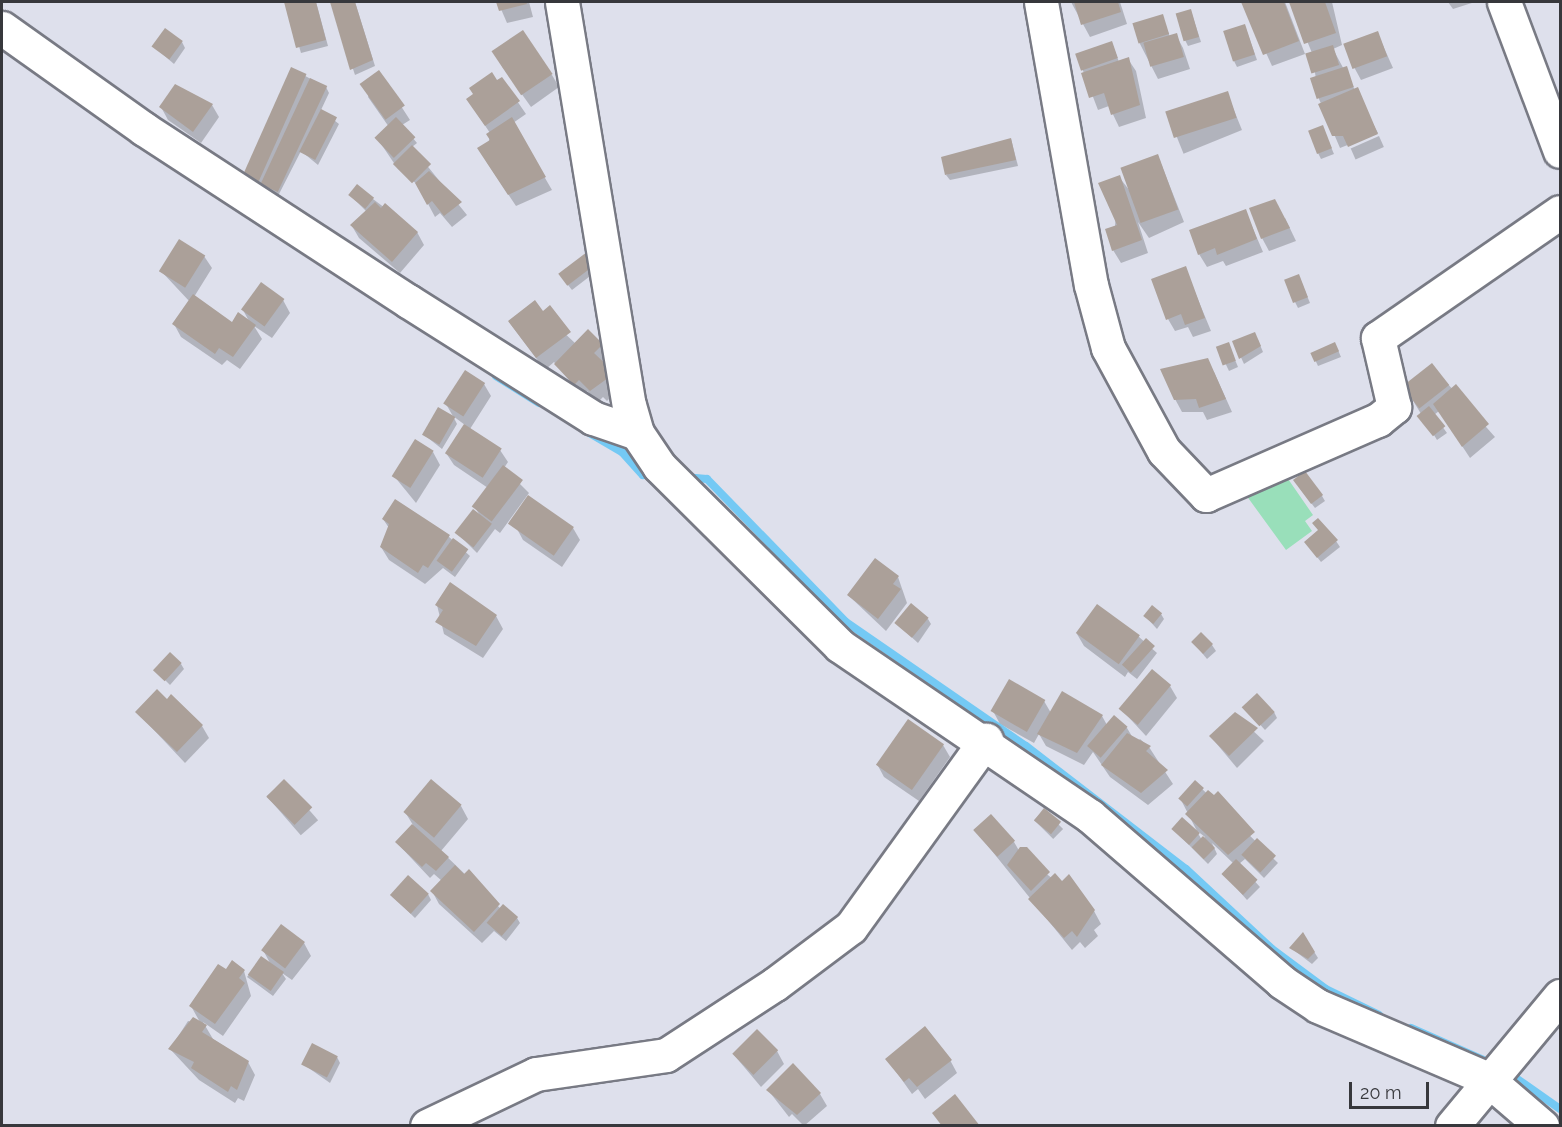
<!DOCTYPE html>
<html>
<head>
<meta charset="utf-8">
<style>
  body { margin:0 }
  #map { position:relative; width:1562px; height:1127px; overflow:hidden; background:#dee0ec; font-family:Raleway,sans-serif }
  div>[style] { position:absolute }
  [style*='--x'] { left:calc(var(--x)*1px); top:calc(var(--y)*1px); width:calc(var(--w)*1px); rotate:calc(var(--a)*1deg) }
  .green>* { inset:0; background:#99dfba }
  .shadow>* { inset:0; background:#0003; transform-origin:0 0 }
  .stream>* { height:8px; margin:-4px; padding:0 4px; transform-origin:4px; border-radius:4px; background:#74c9f4 }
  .building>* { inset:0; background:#aba099; transform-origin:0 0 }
  .roads { filter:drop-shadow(2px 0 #787a84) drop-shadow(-2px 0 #787a84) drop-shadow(0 2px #787a84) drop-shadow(0 -2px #787a84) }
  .minor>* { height:33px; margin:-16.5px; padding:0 16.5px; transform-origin:16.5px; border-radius:16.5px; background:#fff }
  span { translate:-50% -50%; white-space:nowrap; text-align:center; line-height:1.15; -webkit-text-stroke:4.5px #dee0ec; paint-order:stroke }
  .frame { position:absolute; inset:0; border:3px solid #37383c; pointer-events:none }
  .scale { position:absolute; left:1349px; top:1082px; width:80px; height:27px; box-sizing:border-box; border:3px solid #37383c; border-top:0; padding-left:8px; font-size:18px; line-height:21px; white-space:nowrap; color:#37383c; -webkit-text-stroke:4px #dee0ec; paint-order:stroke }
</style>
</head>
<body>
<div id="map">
  <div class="green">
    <div style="clip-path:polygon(1286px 476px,1313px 515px,1305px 521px,1312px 531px,1286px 550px,1246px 495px)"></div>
  </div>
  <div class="shadow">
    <div style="clip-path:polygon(286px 2px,316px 2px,328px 46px,301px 53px)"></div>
    <div style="clip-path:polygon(331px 2px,355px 2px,375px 66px,355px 75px)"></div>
    <div style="clip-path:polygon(498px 2px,529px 2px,533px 17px,507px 23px)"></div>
    <div style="clip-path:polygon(1071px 2px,1120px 2px,1127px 24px,1090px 37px)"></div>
    <div style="clip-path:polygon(1243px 2px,1285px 2px,1305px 54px,1272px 66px)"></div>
    <div style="clip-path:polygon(1291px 2px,1332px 2px,1342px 45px,1333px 49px,1378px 133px,1340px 148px,1319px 99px,1312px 53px)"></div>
    <div style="clip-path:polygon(1448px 2px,1475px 2px,1453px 9px)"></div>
    <div style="clip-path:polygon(1191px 11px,1201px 42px,1188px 46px,1185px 40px)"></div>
    <div style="clip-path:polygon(1162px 16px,1170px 37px,1176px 35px,1183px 48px,1190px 69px,1158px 79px,1139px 42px)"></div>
    <div style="clip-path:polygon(1245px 26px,1257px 60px,1237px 67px,1234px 61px)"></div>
    <div style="clip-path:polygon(1377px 32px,1393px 68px,1361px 80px,1354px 67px)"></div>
    <div style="clip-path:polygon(182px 42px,185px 48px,174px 64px,153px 46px)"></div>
    <div style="clip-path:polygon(1112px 43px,1119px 62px,1128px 59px,1136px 71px,1146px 118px,1119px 127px,1109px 106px,1098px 110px,1077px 55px)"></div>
    <div style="clip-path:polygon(501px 65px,552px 75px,559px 87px,531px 107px)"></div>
    <div style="clip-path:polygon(292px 69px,326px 87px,329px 93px,321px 110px,339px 124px,318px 165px,301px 151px,278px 196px,244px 179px)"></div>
    <div style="clip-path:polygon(379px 72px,410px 120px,402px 125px,417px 143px,412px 147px,467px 215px,452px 227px,440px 213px,435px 217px,418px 185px,398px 169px,377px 138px,389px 127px,368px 97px)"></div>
    <div style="clip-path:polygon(502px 79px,526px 114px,513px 123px,552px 190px,516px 206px,486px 161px,490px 133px,476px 112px,475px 95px)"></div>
    <div style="left:1227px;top:93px;width:40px;height:63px;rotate:68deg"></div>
    <div style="clip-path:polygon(212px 105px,219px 117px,201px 143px,168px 120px,161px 107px)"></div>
    <div style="clip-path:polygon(1325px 133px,1334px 154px,1321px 159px,1318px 153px)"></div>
    <div style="left:1379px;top:136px;width:12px;height:31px;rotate:66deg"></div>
    <div style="clip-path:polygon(1011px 139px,1018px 166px,950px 180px,946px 175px)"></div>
    <div style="clip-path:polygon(1158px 156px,1184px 222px,1149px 238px,1138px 222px,1148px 253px,1121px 263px,1113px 250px,1119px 177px,1130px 191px)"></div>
    <div style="clip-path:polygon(350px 195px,373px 199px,417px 232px,424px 245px,400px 273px,359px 238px,352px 226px,367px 212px)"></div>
    <div style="clip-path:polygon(1245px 210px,1263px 252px,1226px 266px,1223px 261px,1207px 267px,1199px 254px)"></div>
    <div style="clip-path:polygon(1285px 218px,1296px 241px,1269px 251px,1262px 238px)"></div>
    <div style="clip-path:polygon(587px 254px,598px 270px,572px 290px,564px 280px)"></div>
    <div style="clip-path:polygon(204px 256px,212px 268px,194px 297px,232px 324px,250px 323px,243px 310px,283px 300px,290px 313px,272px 338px,254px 326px,262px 339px,240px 369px,227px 360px,222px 365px,181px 337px,174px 324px,190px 302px,161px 271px)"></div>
    <div style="clip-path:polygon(1185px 268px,1211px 331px,1193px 337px,1188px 327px,1175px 331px,1168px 319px)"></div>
    <div style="clip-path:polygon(1301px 281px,1310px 303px,1298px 308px,1295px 302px)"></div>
    <div style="clip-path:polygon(543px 313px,576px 344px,602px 345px,609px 357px,603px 363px,621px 387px,607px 401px,603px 397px,598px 402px,587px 391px,582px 396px,554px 362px,545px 370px,509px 322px)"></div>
    <div style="clip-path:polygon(1258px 340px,1263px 352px,1244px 364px,1234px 342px)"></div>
    <div style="clip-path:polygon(1218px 348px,1231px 350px,1238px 367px,1229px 371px)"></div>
    <div style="clip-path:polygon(1338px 350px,1341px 357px,1318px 366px,1312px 353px)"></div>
    <div style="clip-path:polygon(1431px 365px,1495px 437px,1470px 458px,1439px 411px,1434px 415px,1447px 433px,1437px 440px,1404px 386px)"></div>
    <div style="clip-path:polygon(1214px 372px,1232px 412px,1207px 420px,1203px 412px,1182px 412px,1175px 399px)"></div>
    <div style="clip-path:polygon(484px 384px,491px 396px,470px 429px,500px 450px,508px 462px,504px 468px,529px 493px,500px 533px,495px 529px,477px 553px,457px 533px,480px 516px,475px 507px,488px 488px,454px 465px,446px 453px,465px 425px,453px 416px,457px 424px,442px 449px,423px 434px,454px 418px,446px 404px)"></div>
    <div style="clip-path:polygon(433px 452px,440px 465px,416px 503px,394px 476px)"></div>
    <div style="clip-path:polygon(1298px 486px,1322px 496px,1325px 501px,1315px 508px)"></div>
    <div style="clip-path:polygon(383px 519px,448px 536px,470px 556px,455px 577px,443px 568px,425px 584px,389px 560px,381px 547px,389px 528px)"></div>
    <div style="clip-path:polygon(516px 527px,573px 528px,580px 540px,562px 567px,523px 540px)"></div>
    <div style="clip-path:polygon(1336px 541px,1340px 547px,1321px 562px,1310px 548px)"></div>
    <div style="clip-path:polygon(898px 577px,907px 603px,886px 631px,848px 595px)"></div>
    <div style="clip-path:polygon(437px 605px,496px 616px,503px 629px,483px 658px,444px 634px)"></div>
    <div style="clip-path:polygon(1161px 614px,1164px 619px,1157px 629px,1145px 616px)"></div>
    <div style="clip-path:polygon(928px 619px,931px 624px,918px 643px,897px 624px)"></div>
    <div style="clip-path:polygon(1077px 634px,1138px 636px,1157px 653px,1137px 679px,1128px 672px,1125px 677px,1084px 646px)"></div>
    <div style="clip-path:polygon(1193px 642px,1212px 645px,1216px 651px,1207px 659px)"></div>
    <div style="clip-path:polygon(181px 664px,184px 669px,170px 685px,155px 670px)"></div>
    <div style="clip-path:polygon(1170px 686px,1177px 698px,1146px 736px,1121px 709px)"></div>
    <div style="clip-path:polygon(1044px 701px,1051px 713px,1102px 716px,1107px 725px,1127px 728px,1136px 743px,1140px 739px,1149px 747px,1173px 784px,1148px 805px,1110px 777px,1093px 752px,1084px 765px,1046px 746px,1039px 734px,1034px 743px,1000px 724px,993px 711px)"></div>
    <div style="clip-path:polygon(1244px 707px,1274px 712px,1277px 718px,1265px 730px)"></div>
    <div style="clip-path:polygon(137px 712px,202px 726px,209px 738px,185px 763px)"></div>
    <div style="clip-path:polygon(1235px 714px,1264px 741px,1237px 768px,1211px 737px)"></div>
    <div style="clip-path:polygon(943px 745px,950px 757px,919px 801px,884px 777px,877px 764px)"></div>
    <div style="left:284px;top:781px;width:52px;height:23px;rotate:49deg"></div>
    <div style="clip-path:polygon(evenodd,1195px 782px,1278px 863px,1264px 878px,1245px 859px,1239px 864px,1260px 887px,1247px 900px,1224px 874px,1234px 864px,1212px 843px,1217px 854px,1208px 864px,1173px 829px,1197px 831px,1180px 798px,1195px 782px,1196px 830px,1205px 837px,1202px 840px,1196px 830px)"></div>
    <div style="clip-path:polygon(461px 806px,468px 819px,441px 851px,501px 909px,517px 918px,520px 923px,506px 941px,494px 931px,482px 943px,439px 904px,432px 891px,442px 881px,434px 874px,430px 878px,397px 843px,413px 825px,405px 812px)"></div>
    <div style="left:1044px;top:810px;width:27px;height:14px;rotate:45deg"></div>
    <div style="clip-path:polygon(975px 830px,1014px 842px,1021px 854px,1094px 911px,1101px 924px,1094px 930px,1098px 936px,1085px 948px,1080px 942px,1072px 950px)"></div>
    <div style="clip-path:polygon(428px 894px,431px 900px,415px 918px,392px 896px)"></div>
    <div style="clip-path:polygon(1303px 934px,1318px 958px,1312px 964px,1291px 948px)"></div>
    <div style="clip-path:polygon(304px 943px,311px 956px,292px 980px,282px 973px,286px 979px,273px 996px,247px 977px,261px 958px,271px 965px,263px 950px)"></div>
    <div style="clip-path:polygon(226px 971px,244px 971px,251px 996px,223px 1036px,203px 1022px,213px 1039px,248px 1062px,255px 1075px,244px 1101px,238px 1098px,235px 1103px,199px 1080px,170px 1049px,188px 1021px,201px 1024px,191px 1006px)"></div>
    <div style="clip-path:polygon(777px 1051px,784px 1064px,761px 1087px,734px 1055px)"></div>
    <div style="clip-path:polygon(337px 1057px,340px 1063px,330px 1083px,303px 1064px)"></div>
    <div style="clip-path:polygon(887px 1059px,950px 1060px,957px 1073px,925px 1099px,918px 1089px,912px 1094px)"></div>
    <div style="clip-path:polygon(768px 1090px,820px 1094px,827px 1106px,804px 1126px,792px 1114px,789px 1117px)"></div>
  </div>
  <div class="stream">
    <div style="--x:496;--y:376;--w:51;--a:32.1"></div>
    <div style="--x:586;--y:431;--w:42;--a:30.3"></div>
    <div style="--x:622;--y:452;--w:31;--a:48"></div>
    <div style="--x:643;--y:475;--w:13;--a:4"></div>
    <div style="--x:684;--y:477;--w:23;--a:5"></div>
    <div style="--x:707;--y:479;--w:199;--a:45.8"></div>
    <div style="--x:846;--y:622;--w:219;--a:34.6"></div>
    <div style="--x:1026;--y:746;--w:202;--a:37.6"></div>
    <div style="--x:1186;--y:869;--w:117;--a:42.9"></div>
    <div style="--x:1272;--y:949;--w:67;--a:36.5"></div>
    <div style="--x:1326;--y:989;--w:59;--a:26.1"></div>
    <div style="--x:1411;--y:1028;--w:92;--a:23.8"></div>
    <div style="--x:1506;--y:1071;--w:66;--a:35.1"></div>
  </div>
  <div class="building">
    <div style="clip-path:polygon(284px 2px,316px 2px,326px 40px,296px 48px)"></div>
    <div style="clip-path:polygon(330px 2px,355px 2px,373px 60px,350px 70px)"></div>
    <div style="clip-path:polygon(496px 2px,526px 2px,527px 4px,499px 11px)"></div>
    <div style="clip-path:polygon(1074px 2px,1118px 2px,1121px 12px,1081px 25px)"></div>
    <div style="clip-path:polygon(1241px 2px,1284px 2px,1299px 41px,1263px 55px)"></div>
    <div style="clip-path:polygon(1289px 2px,1325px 2px,1336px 33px,1304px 44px)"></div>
    <div style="left:1191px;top:9px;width:29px;height:16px;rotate:74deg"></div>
    <div style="left:1163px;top:14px;width:21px;height:32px;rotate:73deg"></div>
    <div style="left:1245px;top:24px;width:32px;height:23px;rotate:72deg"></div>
    <div style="left:165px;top:28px;width:22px;height:23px;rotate:36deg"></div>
    <div style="left:523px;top:30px;width:53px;height:38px;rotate:56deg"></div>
    <div style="left:1378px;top:31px;width:27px;height:37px;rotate:70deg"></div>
    <div style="left:1177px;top:33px;width:25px;height:35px;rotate:74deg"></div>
    <div style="left:1112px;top:41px;width:18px;height:39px;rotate:71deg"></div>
    <div style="left:1333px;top:45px;width:21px;height:29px;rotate:73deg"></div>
    <div style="clip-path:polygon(1129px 57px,1140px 105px,1111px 115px,1104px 93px,1089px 98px,1081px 73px)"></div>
    <div style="left:1347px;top:66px;width:22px;height:39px;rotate:72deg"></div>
    <div style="left:291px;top:67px;width:17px;height:118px;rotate:24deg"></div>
    <div style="left:379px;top:70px;width:44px;height:24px;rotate:54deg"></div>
    <div style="clip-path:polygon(492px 72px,497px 80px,502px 77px,520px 101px,485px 126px,466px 99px,473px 94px,469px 88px)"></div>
    <div style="left:310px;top:78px;width:19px;height:117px;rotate:25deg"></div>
    <div style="clip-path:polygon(175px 84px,213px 104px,193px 132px,159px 107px)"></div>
    <div style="clip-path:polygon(1358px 87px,1378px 134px,1348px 147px,1343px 136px,1332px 136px,1318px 104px)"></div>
    <div style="left:1228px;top:91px;width:28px;height:66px;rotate:72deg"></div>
    <div style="left:321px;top:109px;width:18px;height:48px;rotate:27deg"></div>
    <div style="left:396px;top:117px;width:28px;height:30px;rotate:46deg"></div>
    <div style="clip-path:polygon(512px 117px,546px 177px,508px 195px,477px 148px,490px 140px,486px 134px)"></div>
    <div style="left:1323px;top:125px;width:25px;height:16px;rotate:69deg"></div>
    <div style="clip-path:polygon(1011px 138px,1016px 160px,945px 175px,941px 157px)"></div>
    <div style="left:412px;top:145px;width:27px;height:27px;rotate:45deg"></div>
    <div style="left:1158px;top:154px;width:59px;height:40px;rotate:70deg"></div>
    <div style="clip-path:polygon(429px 171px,462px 202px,444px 216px,432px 201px,427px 205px,415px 183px)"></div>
    <div style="clip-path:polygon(1120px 175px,1142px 240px,1112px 251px,1105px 229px,1117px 225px,1098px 183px)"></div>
    <div style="left:357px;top:184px;width:22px;height:14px;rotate:39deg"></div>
    <div style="clip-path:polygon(1275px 199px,1290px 228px,1261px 239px,1249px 208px)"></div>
    <div style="clip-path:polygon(375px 202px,381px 208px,385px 203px,418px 232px,392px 262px,350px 225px)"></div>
    <div style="clip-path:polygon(1246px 209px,1257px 239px,1217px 255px,1215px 248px,1198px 255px,1189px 230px)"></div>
    <div style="left:179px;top:239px;width:31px;height:38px;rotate:32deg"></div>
    <div style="left:587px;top:252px;width:15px;height:36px;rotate:53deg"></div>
    <div style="clip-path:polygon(1186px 266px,1205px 318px,1185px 325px,1181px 314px,1166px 320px,1151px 279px)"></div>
    <div style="left:1299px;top:274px;width:25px;height:16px;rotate:69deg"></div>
    <div style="left:261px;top:282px;width:29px;height:34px;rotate:36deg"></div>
    <div style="clip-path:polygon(193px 294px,232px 322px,238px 312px,256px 325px,233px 357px,219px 348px,215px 354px,172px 324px)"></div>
    <div style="clip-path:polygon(535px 300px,543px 311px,550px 305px,571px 332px,536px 358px,508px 321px)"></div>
    <div style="clip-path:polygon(588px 329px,603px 344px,594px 353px,615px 373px,590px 391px,579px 380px,574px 385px,554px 364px)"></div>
    <div style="clip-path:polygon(1255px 332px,1261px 346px,1239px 359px,1232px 341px)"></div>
    <div style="left:1229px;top:342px;width:20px;height:14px;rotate:70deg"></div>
    <div style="left:1335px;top:342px;width:10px;height:27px;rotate:66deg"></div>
    <div style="clip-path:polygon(1208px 358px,1226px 399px,1199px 408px,1196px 399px,1174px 400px,1160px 369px)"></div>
    <div style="left:1432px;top:363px;width:28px;height:38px;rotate:52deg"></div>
    <div style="left:465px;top:370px;width:24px;height:40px;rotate:33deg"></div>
    <div style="clip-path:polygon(1456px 384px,1489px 424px,1462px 447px,1433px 404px)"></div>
    <div style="left:1429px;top:406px;width:26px;height:16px;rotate:51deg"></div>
    <div style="left:438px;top:407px;width:20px;height:32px;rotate:30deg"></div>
    <div style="left:464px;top:424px;width:45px;height:35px;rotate:33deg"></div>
    <div style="left:415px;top:439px;width:22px;height:44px;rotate:32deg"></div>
    <div style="left:503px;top:465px;width:25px;height:52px;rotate:37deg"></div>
    <div style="left:1305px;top:471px;width:30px;height:15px;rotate:53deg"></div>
    <div style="left:528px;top:495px;width:56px;height:35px;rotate:35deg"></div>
    <div style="clip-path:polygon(395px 499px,450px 535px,428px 568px,423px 565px,418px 573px,380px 547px,389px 524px,382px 519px)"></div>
    <div style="left:473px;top:509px;width:24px;height:30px;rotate:38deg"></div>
    <div style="clip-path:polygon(1318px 518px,1338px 540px,1317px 558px,1304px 542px,1318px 530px,1312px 523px)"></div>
    <div style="left:453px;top:538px;width:19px;height:28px;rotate:36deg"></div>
    <div style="clip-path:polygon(875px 558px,899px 576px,893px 584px,901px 589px,878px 619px,847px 595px)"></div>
    <div style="clip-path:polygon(450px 582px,497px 615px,476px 646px,435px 622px,443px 610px,435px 605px)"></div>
    <div style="left:911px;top:603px;width:23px;height:26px;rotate:40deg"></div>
    <div style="left:1097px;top:604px;width:53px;height:36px;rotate:36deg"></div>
    <div style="left:1152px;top:605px;width:13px;height:14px;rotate:39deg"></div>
    <div style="left:1201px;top:632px;width:17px;height:14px;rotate:45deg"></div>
    <div style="left:1146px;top:638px;width:12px;height:36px;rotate:42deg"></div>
    <div style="left:170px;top:652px;width:16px;height:25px;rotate:43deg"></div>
    <div style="left:1152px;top:669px;width:25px;height:52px;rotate:40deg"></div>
    <div style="left:1009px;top:679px;width:42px;height:37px;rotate:30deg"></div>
    <div style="clip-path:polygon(157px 689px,167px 699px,171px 694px,203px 725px,177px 752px,135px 712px)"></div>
    <div style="clip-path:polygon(1062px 691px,1103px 715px,1077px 753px,1037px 734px)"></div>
    <div style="left:1257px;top:693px;width:26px;height:21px;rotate:47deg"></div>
    <div style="clip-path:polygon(1235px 712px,1258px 728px,1229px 756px,1209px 736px)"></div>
    <div style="left:1114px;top:715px;width:18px;height:41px;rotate:41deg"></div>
    <div style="left:908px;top:719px;width:44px;height:56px;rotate:35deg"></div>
    <div style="clip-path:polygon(1127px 733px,1151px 746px,1146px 751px,1168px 770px,1141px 793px,1101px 765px)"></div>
    <div style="left:284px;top:779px;width:40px;height:25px;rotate:45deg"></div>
    <div style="left:431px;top:779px;width:40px;height:43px;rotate:40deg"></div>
    <div style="left:1195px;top:780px;width:12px;height:25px;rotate:42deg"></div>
    <div style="clip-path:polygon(1208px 790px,1214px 795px,1218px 791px,1255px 832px,1228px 855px,1185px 814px)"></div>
    <div style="left:1044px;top:808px;width:22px;height:16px;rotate:39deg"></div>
    <div style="left:991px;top:814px;width:36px;height:24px;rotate:48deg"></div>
    <div style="left:1182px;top:817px;width:24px;height:16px;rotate:42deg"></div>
    <div style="clip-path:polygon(412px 824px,449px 857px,436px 871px,426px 863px,422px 867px,395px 842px)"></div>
    <div style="left:1203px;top:836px;width:17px;height:16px;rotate:45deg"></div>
    <div style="left:1257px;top:838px;width:26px;height:23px;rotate:43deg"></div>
    <div style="clip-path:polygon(1020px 847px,1027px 847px,1050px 872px,1031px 891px,1007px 865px)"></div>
    <div style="left:1236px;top:859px;width:30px;height:21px;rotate:44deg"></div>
    <div style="clip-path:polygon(455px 865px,464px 874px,469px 869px,500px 904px,474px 932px,430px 891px)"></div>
    <div style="clip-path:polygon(1055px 873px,1062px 881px,1069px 874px,1095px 910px,1077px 937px,1072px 931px,1064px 938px,1028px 899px)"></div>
    <div style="left:408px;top:875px;width:28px;height:27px;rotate:42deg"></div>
    <div style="left:503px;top:904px;width:20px;height:25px;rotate:41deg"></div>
    <div style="left:281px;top:924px;width:30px;height:33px;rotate:37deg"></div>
    <div style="clip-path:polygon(1303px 932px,1315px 952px,1308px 959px,1289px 948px)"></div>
    <div style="left:261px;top:956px;width:28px;height:23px;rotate:35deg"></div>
    <div style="clip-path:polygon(232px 960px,245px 970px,239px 978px,245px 983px,215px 1024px,189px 1006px,218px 964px,226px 969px)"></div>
    <div style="clip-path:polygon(193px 1017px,207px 1025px,202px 1032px,249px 1061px,237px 1090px,231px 1086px,228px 1092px,191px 1068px,194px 1062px,168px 1049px)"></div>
    <div style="clip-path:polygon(925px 1026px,952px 1060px,917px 1087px,909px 1078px,904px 1082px,885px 1059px)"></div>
    <div style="left:757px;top:1029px;width:30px;height:35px;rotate:45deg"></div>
    <div style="left:312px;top:1043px;width:29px;height:24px;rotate:27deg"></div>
    <div style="clip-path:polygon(793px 1063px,821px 1093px,797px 1115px,766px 1090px)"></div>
    <div style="clip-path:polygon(955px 1094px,980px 1126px,942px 1126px,932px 1113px)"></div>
  </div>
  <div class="roads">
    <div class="minor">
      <div style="--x:562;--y:2;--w:409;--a:80.6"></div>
      <div style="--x:629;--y:405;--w:29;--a:74"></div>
      <div style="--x:637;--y:433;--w:40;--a:56"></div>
      <div style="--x:659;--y:466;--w:255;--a:44.8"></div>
      <div style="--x:840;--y:646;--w:302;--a:34.2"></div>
      <div style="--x:1090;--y:816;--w:254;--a:40.8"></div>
      <div style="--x:1282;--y:982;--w:43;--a:33.7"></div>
      <div style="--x:1318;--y:1006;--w:183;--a:23.2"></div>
      <div style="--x:1486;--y:1078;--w:74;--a:40.6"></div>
      <div style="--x:1041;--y:2;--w:287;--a:80"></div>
      <div style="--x:1091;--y:285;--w:65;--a:74.9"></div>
      <div style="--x:1108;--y:348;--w:117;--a:61.5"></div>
      <div style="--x:1164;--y:451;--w:61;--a:46.3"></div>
      <div style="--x:1206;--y:495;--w:188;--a:-23.6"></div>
      <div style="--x:1378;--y:420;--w:21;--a:-39"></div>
      <div style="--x:1394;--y:407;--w:71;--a:-103.1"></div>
      <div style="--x:1378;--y:338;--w:221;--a:-34.7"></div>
      <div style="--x:1504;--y:2;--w:159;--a:69.4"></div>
      <div style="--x:2;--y:28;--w:174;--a:35.4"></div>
      <div style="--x:144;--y:129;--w:315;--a:33.1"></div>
      <div style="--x:408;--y:301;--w:219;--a:32.3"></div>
      <div style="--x:593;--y:418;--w:46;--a:18.8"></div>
      <div style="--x:427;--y:1126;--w:121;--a:-25.5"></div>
      <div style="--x:536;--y:1074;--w:131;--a:-8.3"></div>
      <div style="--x:666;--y:1055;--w:130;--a:-33.1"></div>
      <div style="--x:775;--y:984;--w:95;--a:-36.9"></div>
      <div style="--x:851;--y:927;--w:231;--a:-54.2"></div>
      <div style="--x:1452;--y:1126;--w:169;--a:-50.3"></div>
    </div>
  </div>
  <div class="frame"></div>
  <div class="scale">20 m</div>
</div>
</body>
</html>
